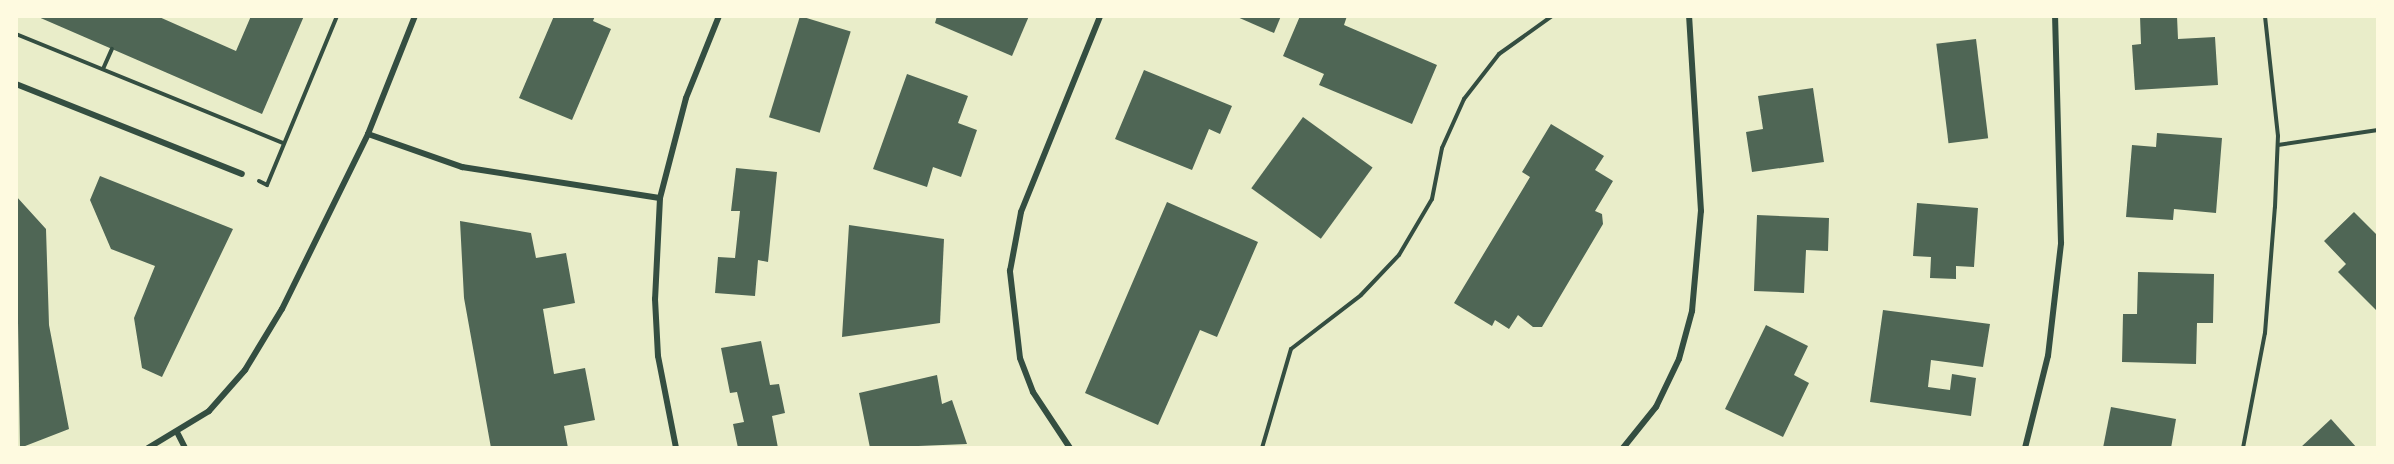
<!DOCTYPE html>
<html>
<head>
<meta charset="utf-8">
<style>
  body { margin:0 }
  #map { position:relative; width:2394px; height:464px; overflow:hidden; background:#e9edc9; font-family:"PT Sans",sans-serif }
  div>[style] { position:absolute }
  [style*='--x'] { left:calc(var(--x)*1px); top:calc(var(--y)*1px); width:calc(var(--w)*1px); rotate:calc(var(--a)*1deg) }
  .building>* { inset:0; background:#4f6655; transform-origin:0 0 }
  .path>* { height:4px; margin:-2px; padding:0 2px; transform-origin:2px; border-radius:2px; background:#344e41 }
  .minor>* { height:6px; margin:-3px; padding:0 3px; transform-origin:3px; border-radius:3px; background:#344e41 }
  span { translate:-50% -50%; white-space:nowrap; text-align:center; line-height:1.15; -webkit-text-stroke:6px #fefae0; paint-order:stroke }
  .frame { position:absolute; inset:0; border:18px solid #fefae0; pointer-events:none }
</style>
</head>
<body>
<div id="map">
  <div class="building">
    <div style="clip-path:polygon(36px 16px,157px 16px,236px 51px,251px 16px,304px 16px,262px 114px)"></div>
    <div style="clip-path:polygon(554px 16px,595px 16px,593px 21px,611px 29px,572px 120px,519px 98px)"></div>
    <div style="left:800px;top:16px;width:53px;height:106px;rotate:17deg"></div>
    <div style="clip-path:polygon(937px 16px,1029px 16px,1012px 56px,935px 23px)"></div>
    <div style="clip-path:polygon(1235px 16px,1281px 16px,1274px 33px)"></div>
    <div style="clip-path:polygon(1300px 16px,1347px 16px,1344px 25px,1437px 65px,1412px 124px,1319px 85px,1324px 74px,1283px 56px)"></div>
    <div style="clip-path:polygon(2140px 16px,2177px 16px,2178px 39px,2215px 37px,2218px 85px,2135px 90px,2132px 45px,2141px 44px)"></div>
    <div style="left:1976px;top:39px;width:100px;height:40px;rotate:83deg"></div>
    <div style="clip-path:polygon(1144px 70px,1232px 106px,1220px 134px,1209px 129px,1192px 170px,1115px 139px)"></div>
    <div style="clip-path:polygon(907px 74px,968px 96px,958px 123px,977px 130px,961px 177px,933px 167px,927px 187px,873px 169px)"></div>
    <div style="clip-path:polygon(1813px 88px,1824px 162px,1752px 172px,1746px 132px,1763px 129px,1758px 96px)"></div>
    <div style="left:1303px;top:117px;width:86px;height:88px;rotate:36deg"></div>
    <div style="clip-path:polygon(1551px 124px,1604px 156px,1595px 170px,1613px 181px,1595px 211px,1602px 214px,1603px 224px,1542px 327px,1533px 327px,1518px 315px,1509px 329px,1495px 320px,1492px 326px,1454px 303px,1530px 177px,1522px 172px)"></div>
    <div style="clip-path:polygon(2157px 133px,2222px 138px,2216px 213px,2174px 209px,2173px 220px,2126px 217px,2132px 145px,2156px 147px)"></div>
    <div style="clip-path:polygon(736px 168px,777px 172px,768px 262px,758px 260px,755px 296px,715px 293px,718px 257px,735px 258px,740px 211px,731px 211px)"></div>
    <div style="clip-path:polygon(100px 176px,233px 229px,162px 377px,142px 368px,134px 318px,155px 266px,111px 249px,90px 200px)"></div>
    <div style="clip-path:polygon(16px 196px,46px 229px,49px 325px,69px 429px,20px 448px)"></div>
    <div style="clip-path:polygon(1167px 202px,1258px 242px,1217px 337px,1200px 330px,1158px 425px,1085px 393px)"></div>
    <div style="clip-path:polygon(1917px 203px,1978px 208px,1974px 267px,1956px 266px,1956px 279px,1930px 278px,1931px 257px,1913px 256px)"></div>
    <div style="clip-path:polygon(2354px 212px,2378px 236px,2378px 312px,2338px 272px,2346px 264px,2324px 241px)"></div>
    <div style="clip-path:polygon(1757px 215px,1829px 218px,1828px 251px,1806px 250px,1804px 293px,1754px 291px)"></div>
    <div style="clip-path:polygon(460px 221px,531px 233px,536px 258px,566px 253px,575px 303px,543px 309px,554px 374px,585px 368px,595px 420px,564px 426px,568px 448px,491px 448px,464px 298px)"></div>
    <div style="clip-path:polygon(849px 225px,944px 239px,940px 323px,842px 337px)"></div>
    <div style="clip-path:polygon(2138px 272px,2214px 274px,2213px 323px,2197px 323px,2196px 364px,2122px 362px,2123px 314px,2137px 314px)"></div>
    <div style="clip-path:polygon(1883px 310px,1990px 324px,1983px 367px,1931px 360px,1928px 387px,1950px 390px,1952px 374px,1976px 378px,1971px 416px,1870px 402px)"></div>
    <div style="clip-path:polygon(1766px 325px,1808px 346px,1794px 375px,1809px 383px,1783px 437px,1725px 409px)"></div>
    <div style="clip-path:polygon(761px 341px,770px 385px,779px 384px,785px 413px,772px 416px,778px 448px,738px 448px,733px 424px,744px 422px,737px 392px,730px 393px,721px 348px)"></div>
    <div style="clip-path:polygon(937px 375px,942px 404px,952px 400px,967px 444px,870px 448px,859px 393px)"></div>
    <div style="clip-path:polygon(2111px 407px,2176px 419px,2171px 448px,2103px 448px)"></div>
    <div style="clip-path:polygon(2331px 419px,2357px 448px,2300px 448px)"></div>
  </div>
  <div class="path">
    <div style="--x:16;--y:34;--w:288;--a:22.2"></div>
    <div style="--x:103;--y:69;--w:22;--a:-66"></div>
    <div style="--x:2278;--y:145;--w:101;--a:-8.5"></div>
    <div style="--x:259;--y:181;--w:9;--a:27"></div>
    <div style="--x:267;--y:185;--w:183;--a:-67.5"></div>
    <div style="--x:1262;--y:448;--w:103;--a:-73.7"></div>
    <div style="--x:1291;--y:349;--w:88;--a:-37.6"></div>
    <div style="--x:1361;--y:295;--w:55;--a:-46.5"></div>
    <div style="--x:1399;--y:255;--w:65;--a:-59.5"></div>
    <div style="--x:1432;--y:199;--w:52;--a:-78.9"></div>
    <div style="--x:1442;--y:148;--w:54;--a:-65.8"></div>
    <div style="--x:1464;--y:99;--w:57;--a:-52.1"></div>
    <div style="--x:1499;--y:54;--w:65;--a:-35.6"></div>
    <div style="--x:2243;--y:448;--w:117;--a:-79.2"></div>
    <div style="--x:2265;--y:333;--w:126;--a:-85.5"></div>
    <div style="--x:2275;--y:207;--w:71;--a:-87.6"></div>
    <div style="--x:2278;--y:136;--w:121;--a:-96.2"></div>
  </div>
  <div class="minor">
    <div style="--x:16;--y:84;--w:243;--a:21.7"></div>
    <div style="--x:368;--y:134;--w:100;--a:19.3"></div>
    <div style="--x:462;--y:167;--w:200;--a:8.9"></div>
    <div style="--x:660;--y:198;--w:101;--a:92.8"></div>
    <div style="--x:655;--y:299;--w:57;--a:87"></div>
    <div style="--x:658;--y:356;--w:94;--a:78.9"></div>
    <div style="--x:660;--y:198;--w:103;--a:-75.4"></div>
    <div style="--x:686;--y:98;--w:88;--a:-68.1"></div>
    <div style="--x:178;--y:434;--w:16;--a:63"></div>
    <div style="--x:148;--y:448;--w:71;--a:-31.2"></div>
    <div style="--x:209;--y:411;--w:55;--a:-48.7"></div>
    <div style="--x:245;--y:370;--w:71;--a:-58.8"></div>
    <div style="--x:282;--y:309;--w:195;--a:-63.8"></div>
    <div style="--x:368;--y:134;--w:127;--a:-68.3"></div>
    <div style="--x:1070;--y:448;--w:67;--a:-123.5"></div>
    <div style="--x:1033;--y:392;--w:36;--a:-111"></div>
    <div style="--x:1020;--y:358;--w:88;--a:-96.6"></div>
    <div style="--x:1010;--y:271;--w:60;--a:-79.4"></div>
    <div style="--x:1021;--y:212;--w:211;--a:-68"></div>
    <div style="--x:1623;--y:448;--w:53;--a:-51.2"></div>
    <div style="--x:1656;--y:407;--w:53;--a:-64.4"></div>
    <div style="--x:1679;--y:359;--w:50;--a:-74.8"></div>
    <div style="--x:1692;--y:311;--w:100;--a:-84.9"></div>
    <div style="--x:1701;--y:211;--w:195;--a:-93.5"></div>
    <div style="--x:2025;--y:448;--w:95;--a:-76"></div>
    <div style="--x:2048;--y:356;--w:114;--a:-83.4"></div>
    <div style="--x:2061;--y:243;--w:227;--a:-91.5"></div>
  </div>
  <div class="frame"></div>
</div>
</body>
</html>
